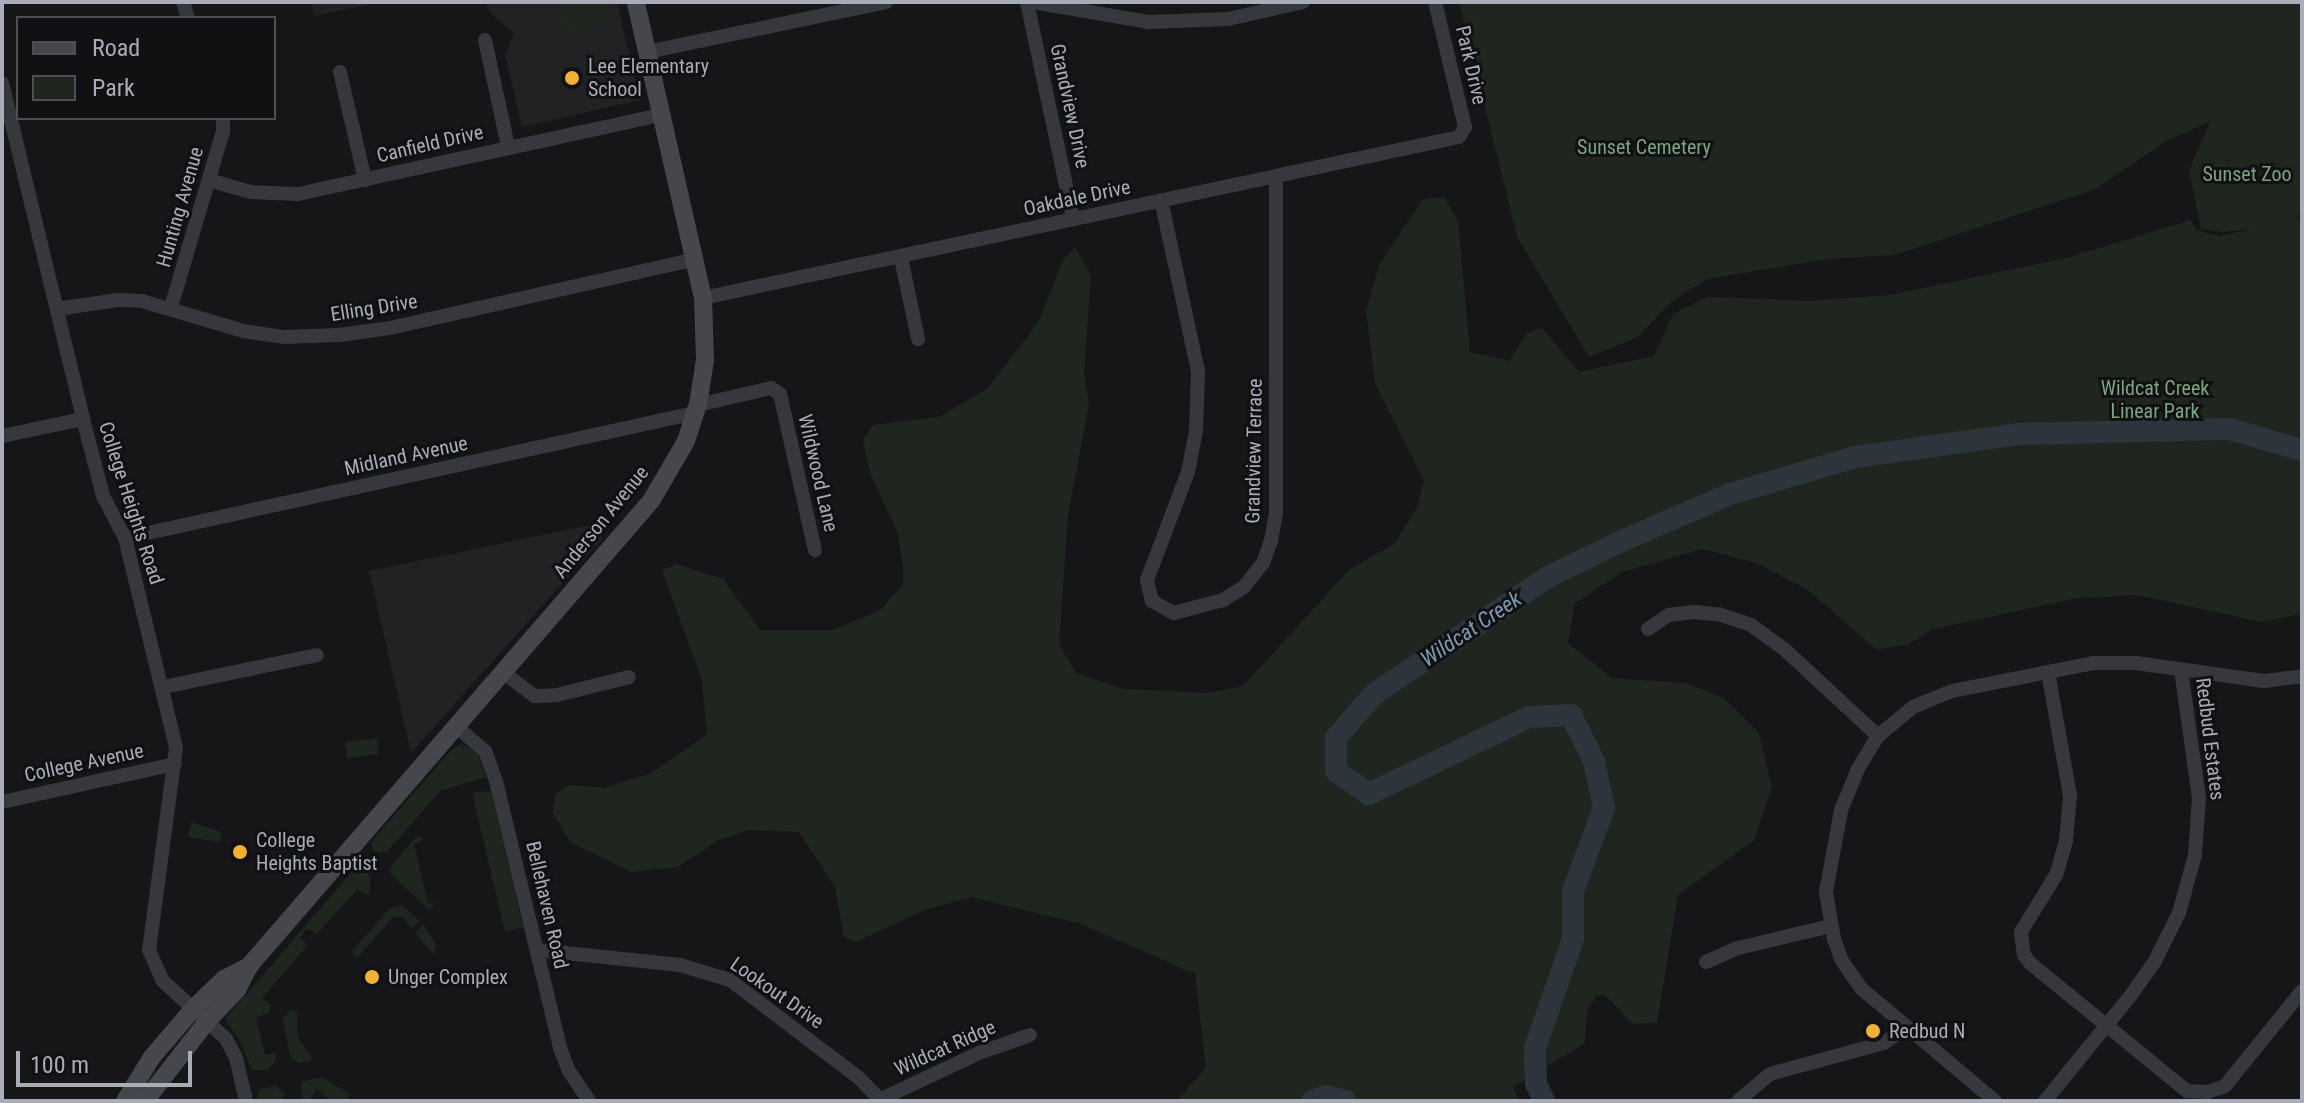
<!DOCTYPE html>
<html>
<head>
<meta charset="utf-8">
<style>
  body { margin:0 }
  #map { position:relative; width:2304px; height:1103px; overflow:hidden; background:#161618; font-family:"Roboto Condensed",sans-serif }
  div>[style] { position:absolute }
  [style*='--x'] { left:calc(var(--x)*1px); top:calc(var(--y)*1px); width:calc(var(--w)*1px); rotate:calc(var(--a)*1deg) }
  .built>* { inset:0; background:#222225 }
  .green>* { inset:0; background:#1e261f; transform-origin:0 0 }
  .river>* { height:22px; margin:-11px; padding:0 11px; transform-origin:11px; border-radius:11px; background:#2c353c }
  .minor>* { height:14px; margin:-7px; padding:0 7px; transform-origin:7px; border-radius:7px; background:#37383d }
  .secondary>* { height:18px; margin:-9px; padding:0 9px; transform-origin:9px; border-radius:9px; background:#45474d }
  .dots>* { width:22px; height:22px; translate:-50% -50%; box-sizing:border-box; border:4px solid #111113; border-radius:50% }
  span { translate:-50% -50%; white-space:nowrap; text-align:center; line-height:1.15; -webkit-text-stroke:6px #111113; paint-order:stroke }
  .street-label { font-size:20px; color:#a8adb8 }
  .poi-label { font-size:20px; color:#a8adb8 }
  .left { translate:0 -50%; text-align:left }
  .park-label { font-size:20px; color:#7fa381 }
  .water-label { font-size:22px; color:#7f9bb3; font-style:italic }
  .frame { position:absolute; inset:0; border:4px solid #a8adb8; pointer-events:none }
  .legend { position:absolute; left:16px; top:16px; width:260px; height:104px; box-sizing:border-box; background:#111113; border:2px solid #4d4f55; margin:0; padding:10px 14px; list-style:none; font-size:24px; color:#a8adb8 }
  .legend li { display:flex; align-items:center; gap:16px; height:40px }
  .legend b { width:40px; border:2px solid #4d4f55 }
  .scale { position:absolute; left:16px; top:1051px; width:176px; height:36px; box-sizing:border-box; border:4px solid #a8adb8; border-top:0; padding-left:10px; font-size:24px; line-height:28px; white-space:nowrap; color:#a8adb8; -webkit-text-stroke:6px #111113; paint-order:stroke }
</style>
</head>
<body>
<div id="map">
  <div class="built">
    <div style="clip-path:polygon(311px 2px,380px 2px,314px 16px)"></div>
    <div style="clip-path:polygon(485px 2px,617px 2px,640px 100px,522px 127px,505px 55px,514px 33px,491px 14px)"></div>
    <div style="clip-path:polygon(600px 523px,602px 539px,411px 753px,369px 571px)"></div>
  </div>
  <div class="green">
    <div style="clip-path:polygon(560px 2px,606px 2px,610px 23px,565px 31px)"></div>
    <div style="clip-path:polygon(1459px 2px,2302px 2px,2302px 212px,2296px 219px,2302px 219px,2302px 614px,2261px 622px,2137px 595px,2077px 598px,1933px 629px,1909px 644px,1877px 650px,1807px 589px,1756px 563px,1702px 549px,1622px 572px,1575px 603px,1568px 643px,1612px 678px,1686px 683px,1724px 698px,1759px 733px,1772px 787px,1754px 840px,1678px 895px,1657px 1023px,1633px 1024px,1604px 994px,1596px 997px,1587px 1010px,1585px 1043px,1513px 1087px,1519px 1101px,1176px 1101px,1206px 1068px,1195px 974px,1081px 924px,971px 897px,925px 910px,856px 942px,844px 937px,835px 887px,799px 832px,750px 830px,719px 840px,678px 867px,631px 872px,570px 842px,553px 813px,555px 795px,569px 785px,603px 788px,652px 773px,707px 734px,702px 681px,662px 570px,677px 564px,723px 579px,760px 630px,834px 630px,880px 610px,903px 585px,903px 568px,898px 534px,870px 473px,863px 440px,873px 425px,939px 417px,987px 389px,1038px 323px,1063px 260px,1075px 247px,1091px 275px,1084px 374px,1089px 404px,1068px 515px,1059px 644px,1076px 673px,1123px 689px,1208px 693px,1243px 686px,1350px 569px,1394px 544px,1417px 508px,1424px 481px,1375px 384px,1366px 310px,1380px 263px,1423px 199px,1444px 197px,1458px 221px,1470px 352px,1509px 361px,1527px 333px,1542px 328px,1579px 372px,1654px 356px,1673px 314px,1708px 297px,1809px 301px,1890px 295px,2066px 258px,2191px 220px,2196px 230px,2219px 236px,2253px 229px,2221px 232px,2201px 229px,2189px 171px,2210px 121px,2165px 142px,2096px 189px,1894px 255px,1827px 259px,1707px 279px,1672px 301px,1638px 337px,1589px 357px,1517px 237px)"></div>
    <div style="left:377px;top:738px;width:16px;height:32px;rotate:83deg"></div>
    <div style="clip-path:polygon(462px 744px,477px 753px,486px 777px,440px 791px,387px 852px,373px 851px,371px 842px,453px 748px)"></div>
    <div style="clip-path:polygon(484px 791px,491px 792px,523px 927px,505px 932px,472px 793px)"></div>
    <div style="clip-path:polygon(191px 822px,222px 832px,220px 842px,188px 837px)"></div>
    <div style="clip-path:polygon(422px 836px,422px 841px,414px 844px,428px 903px,436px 903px,429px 910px,390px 873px,391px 866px,416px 837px)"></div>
    <div style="clip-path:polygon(361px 861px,370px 877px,370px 894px,365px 895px,357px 889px,317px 934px,310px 929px,304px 931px,301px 938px,308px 945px,262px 998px,270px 1004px,270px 1012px,256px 1018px,265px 1055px,275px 1053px,276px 1060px,268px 1070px,252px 1070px,241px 1043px,225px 1019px)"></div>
    <div style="clip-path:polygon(401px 905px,420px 921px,412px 929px,403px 918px,394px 916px,358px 957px,351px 952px,390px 908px)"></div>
    <div style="clip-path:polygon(423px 924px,436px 945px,434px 955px,415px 933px)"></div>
    <div style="clip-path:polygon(291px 1009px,297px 1011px,298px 1037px,313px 1060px,299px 1063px,290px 1057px,283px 1019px)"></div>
    <div style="clip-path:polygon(322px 1077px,348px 1093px,350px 1101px,330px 1101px,317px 1088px,309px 1101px,302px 1101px,301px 1082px)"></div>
    <div style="clip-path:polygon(275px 1086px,284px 1092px,283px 1101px,256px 1101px,260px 1089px)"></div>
  </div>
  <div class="river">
    <div style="--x:1312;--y:1101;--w:15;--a:-20"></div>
    <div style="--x:1326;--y:1096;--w:20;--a:15"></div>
    <div style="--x:1544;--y:1101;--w:20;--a:-114"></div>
    <div style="--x:1536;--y:1083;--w:35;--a:-92"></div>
    <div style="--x:1535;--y:1048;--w:115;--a:-70.8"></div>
    <div style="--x:1573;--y:939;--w:48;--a:-90"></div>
    <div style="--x:1573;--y:891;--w:89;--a:-69.5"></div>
    <div style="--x:1604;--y:808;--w:48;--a:-102"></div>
    <div style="--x:1594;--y:761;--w:51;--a:-116.6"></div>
    <div style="--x:1571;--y:715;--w:42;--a:177.3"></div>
    <div style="--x:1529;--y:717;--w:178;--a:154.3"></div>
    <div style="--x:1369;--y:794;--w:40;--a:-145.1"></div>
    <div style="--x:1336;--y:771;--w:33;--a:-90"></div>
    <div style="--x:1336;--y:738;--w:57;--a:-49.3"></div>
    <div style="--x:1373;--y:695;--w:211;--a:-34"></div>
    <div style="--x:1548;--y:577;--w:77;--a:-26.2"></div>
    <div style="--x:1617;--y:543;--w:123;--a:-23.4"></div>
    <div style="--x:1730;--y:494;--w:130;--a:-16.5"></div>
    <div style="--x:1855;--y:457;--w:165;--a:-8"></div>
    <div style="--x:2018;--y:434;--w:212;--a:-1.4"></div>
    <div style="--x:2230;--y:429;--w:75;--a:16.3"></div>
  </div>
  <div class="minor">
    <div style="--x:183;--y:2;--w:17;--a:73"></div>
    <div style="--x:1027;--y:2;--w:222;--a:78"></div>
    <div style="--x:1033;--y:2;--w:118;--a:9.8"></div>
    <div style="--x:1149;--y:22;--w:79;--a:-2.2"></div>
    <div style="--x:1228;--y:19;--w:77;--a:-12.8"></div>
    <div style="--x:485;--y:40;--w:108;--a:77.8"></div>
    <div style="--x:647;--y:52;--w:244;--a:-11.8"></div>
    <div style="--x:340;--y:72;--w:111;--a:77"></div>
    <div style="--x:2;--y:83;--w:346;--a:76.4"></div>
    <div style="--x:83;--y:419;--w:80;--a:75.4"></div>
    <div style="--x:103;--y:496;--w:47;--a:62.4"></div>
    <div style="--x:125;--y:538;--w:216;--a:76.3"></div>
    <div style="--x:176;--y:748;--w:204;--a:97.6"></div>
    <div style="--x:149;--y:950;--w:34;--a:66"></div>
    <div style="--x:163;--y:981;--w:86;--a:42.6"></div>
    <div style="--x:226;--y:1039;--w:21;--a:62"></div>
    <div style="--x:236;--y:1058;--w:44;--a:76.9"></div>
    <div style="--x:209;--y:180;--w:43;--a:16.3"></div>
    <div style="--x:250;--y:192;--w:48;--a:2.4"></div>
    <div style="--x:298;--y:194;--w:371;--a:-12.3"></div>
    <div style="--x:1161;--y:200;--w:175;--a:77.8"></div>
    <div style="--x:1198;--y:371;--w:60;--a:91.9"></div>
    <div style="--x:1196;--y:431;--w:42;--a:101"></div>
    <div style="--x:1188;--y:472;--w:116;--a:110.8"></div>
    <div style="--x:1147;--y:580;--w:22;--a:77"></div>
    <div style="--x:1152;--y:601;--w:25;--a:29"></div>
    <div style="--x:1174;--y:613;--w:51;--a:-14.9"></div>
    <div style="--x:1223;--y:600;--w:25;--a:-32"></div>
    <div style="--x:1244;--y:587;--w:31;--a:-52"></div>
    <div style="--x:1263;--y:563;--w:23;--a:-70"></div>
    <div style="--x:1271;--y:541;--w:28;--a:-80"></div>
    <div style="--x:1276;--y:513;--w:337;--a:-90"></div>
    <div style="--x:901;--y:258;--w:83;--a:78.1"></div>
    <div style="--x:703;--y:298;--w:773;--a:-12.02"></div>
    <div style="--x:1459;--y:137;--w:12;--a:-59"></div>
    <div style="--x:1465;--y:127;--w:129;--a:-103.5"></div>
    <div style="--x:171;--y:307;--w:184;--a:-73.5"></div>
    <div style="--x:223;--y:131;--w:13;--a:-90"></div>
    <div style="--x:57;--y:309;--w:61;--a:-8.5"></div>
    <div style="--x:117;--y:300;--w:25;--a:2"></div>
    <div style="--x:142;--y:301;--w:105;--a:16.5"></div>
    <div style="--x:243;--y:331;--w:40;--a:8.5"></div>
    <div style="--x:283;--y:337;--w:56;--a:-2"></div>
    <div style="--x:339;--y:335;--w:51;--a:-7.8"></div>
    <div style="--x:390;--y:328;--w:313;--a:-12.7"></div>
    <div style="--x:698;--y:405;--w:75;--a:-13.1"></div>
    <div style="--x:771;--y:388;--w:11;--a:34"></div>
    <div style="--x:780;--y:394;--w:160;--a:77.4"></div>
    <div style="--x:2;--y:436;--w:83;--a:-11.9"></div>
    <div style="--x:125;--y:538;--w:584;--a:-12.37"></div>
    <div style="--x:1648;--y:629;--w:25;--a:-34"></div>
    <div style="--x:1669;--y:615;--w:25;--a:-7"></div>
    <div style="--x:1694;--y:612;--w:27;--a:6"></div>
    <div style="--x:1721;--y:615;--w:32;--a:18"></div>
    <div style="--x:1751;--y:625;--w:39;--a:36"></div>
    <div style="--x:1783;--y:648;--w:129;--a:42.8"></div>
    <div style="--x:2048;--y:672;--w:126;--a:79.9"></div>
    <div style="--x:2070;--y:796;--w:45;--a:95.1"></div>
    <div style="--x:2066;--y:841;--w:35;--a:106"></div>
    <div style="--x:2056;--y:875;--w:67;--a:121.6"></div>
    <div style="--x:2021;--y:932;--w:23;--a:83"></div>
    <div style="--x:2024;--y:955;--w:10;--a:53"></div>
    <div style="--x:2030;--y:963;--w:203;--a:39.2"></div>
    <div style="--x:2187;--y:1091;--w:21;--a:3"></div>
    <div style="--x:2208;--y:1092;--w:18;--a:-19"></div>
    <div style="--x:2225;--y:1086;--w:122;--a:-51"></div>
    <div style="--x:504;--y:673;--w:38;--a:37"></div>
    <div style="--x:534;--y:696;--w:23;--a:-2"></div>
    <div style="--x:557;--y:695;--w:74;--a:-14"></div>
    <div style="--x:163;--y:687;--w:157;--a:-11.7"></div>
    <div style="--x:456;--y:726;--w:38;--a:41"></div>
    <div style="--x:485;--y:751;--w:32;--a:70"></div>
    <div style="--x:496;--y:781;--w:275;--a:76.5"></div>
    <div style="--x:560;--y:1048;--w:25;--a:69"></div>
    <div style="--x:569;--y:1071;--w:36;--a:56"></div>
    <div style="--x:2;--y:802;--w:177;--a:-12.4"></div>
    <div style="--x:537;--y:950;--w:144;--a:6"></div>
    <div style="--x:680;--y:965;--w:52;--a:16.7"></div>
    <div style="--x:730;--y:980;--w:162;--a:37.2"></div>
    <div style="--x:859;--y:1078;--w:29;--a:46"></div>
    <div style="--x:1706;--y:962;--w:35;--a:-24"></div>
    <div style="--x:1738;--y:948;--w:96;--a:-13.3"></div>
    <div style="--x:877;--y:1101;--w:113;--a:-25.2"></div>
    <div style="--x:979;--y:1053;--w:54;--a:-19.4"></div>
    <div style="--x:1738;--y:1101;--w:42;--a:-40.2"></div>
    <div style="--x:1770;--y:1074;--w:118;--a:-15.2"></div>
    <div style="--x:1884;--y:1043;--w:26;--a:-36"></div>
    <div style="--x:1995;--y:1101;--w:175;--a:-139.9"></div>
    <div style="--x:1861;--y:988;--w:33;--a:-125"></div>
    <div style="--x:1842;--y:961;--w:23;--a:-110"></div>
    <div style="--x:1834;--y:939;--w:48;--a:-99.7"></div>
    <div style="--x:1826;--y:892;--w:83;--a:-79.6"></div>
    <div style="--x:1841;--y:810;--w:44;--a:-67.5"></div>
    <div style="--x:1858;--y:769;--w:39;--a:-59"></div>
    <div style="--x:1878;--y:736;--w:45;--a:-39.6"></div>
    <div style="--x:1913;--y:707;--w:42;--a:-22.3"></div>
    <div style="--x:1952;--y:691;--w:144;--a:-11.2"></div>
    <div style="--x:2093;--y:663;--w:43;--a:0"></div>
    <div style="--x:2136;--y:663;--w:129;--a:8"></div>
    <div style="--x:2264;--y:681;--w:38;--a:-7"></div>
    <div style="--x:2045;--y:1101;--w:136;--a:-50.9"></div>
    <div style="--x:2131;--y:995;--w:42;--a:-54.8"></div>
    <div style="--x:2155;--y:961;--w:54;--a:-63.4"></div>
    <div style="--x:2179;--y:913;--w:60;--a:-74.6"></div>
    <div style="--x:2195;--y:855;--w:57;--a:-86"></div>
    <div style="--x:2199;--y:798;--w:129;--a:-98"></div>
  </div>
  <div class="secondary">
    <div style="--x:125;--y:1101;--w:52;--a:-58.5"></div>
    <div style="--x:152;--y:1057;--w:65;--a:-49.4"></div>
    <div style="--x:194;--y:1008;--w:42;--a:-44"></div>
    <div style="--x:224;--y:979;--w:27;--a:-27"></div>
    <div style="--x:145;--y:1101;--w:103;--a:-52.1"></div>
    <div style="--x:208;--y:1020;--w:42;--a:-46"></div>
    <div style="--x:237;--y:990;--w:27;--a:-63"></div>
    <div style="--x:249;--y:966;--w:615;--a:-49.16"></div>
    <div style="--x:651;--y:501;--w:69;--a:-59.7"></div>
    <div style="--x:686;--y:441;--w:38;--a:-72"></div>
    <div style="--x:698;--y:405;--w:46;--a:-81.2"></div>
    <div style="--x:705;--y:360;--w:62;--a:-91.8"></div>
    <div style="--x:703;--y:298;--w:303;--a:-102.8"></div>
  </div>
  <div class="dots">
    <div style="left:572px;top:78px;background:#f2b134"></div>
    <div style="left:240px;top:852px;background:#f2b134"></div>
    <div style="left:372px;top:977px;background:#f2b134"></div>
    <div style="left:1873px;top:1031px;background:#f2b134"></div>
  </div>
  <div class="street-label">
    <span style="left:1471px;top:65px;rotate:77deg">Park Drive</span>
    <span style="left:1070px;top:106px;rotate:78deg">Grandview Drive</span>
    <span style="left:430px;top:144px;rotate:-13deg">Canfield Drive</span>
    <span style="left:1077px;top:198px;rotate:-12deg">Oakdale Drive</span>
    <span style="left:180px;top:207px;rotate:-74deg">Hunting Avenue</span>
    <span style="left:374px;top:308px;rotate:-9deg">Elling Drive</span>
    <span style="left:1254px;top:451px;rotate:-89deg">Grandview Terrace</span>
    <span style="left:406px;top:456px;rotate:-12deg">Midland Avenue</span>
    <span style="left:818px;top:473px;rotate:77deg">Wildwood Lane</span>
    <span style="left:131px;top:503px;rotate:72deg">College Heights Road</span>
    <span style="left:601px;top:522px;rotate:-51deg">Anderson Avenue</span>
    <span style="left:2210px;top:739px;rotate:83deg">Redbud Estates</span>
    <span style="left:84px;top:763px;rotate:-12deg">College Avenue</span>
    <span style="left:547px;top:905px;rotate:77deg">Bellehaven Road</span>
    <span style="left:777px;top:993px;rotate:35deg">Lookout Drive</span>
    <span style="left:945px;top:1048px;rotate:-24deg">Wildcat Ridge</span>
  </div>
  <div class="poi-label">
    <span class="left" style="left:588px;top:78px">Lee Elementary<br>School</span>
    <span class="left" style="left:256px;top:852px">College<br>Heights Baptist</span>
    <span class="left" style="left:388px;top:977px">Unger Complex</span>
    <span class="left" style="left:1889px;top:1031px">Redbud N</span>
  </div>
  <div class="park-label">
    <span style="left:1644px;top:147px">Sunset Cemetery</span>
    <span style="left:2247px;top:174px">Sunset Zoo</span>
    <span style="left:2155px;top:400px">Wildcat Creek<br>Linear Park</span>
  </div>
  <div class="water-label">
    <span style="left:1471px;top:629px;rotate:-34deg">Wildcat Creek</span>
  </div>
  <div class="frame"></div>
  <ul class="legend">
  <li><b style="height:10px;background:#45474d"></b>Road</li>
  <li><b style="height:22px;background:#1e261f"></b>Park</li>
  </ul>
  <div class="scale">100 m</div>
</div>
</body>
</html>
